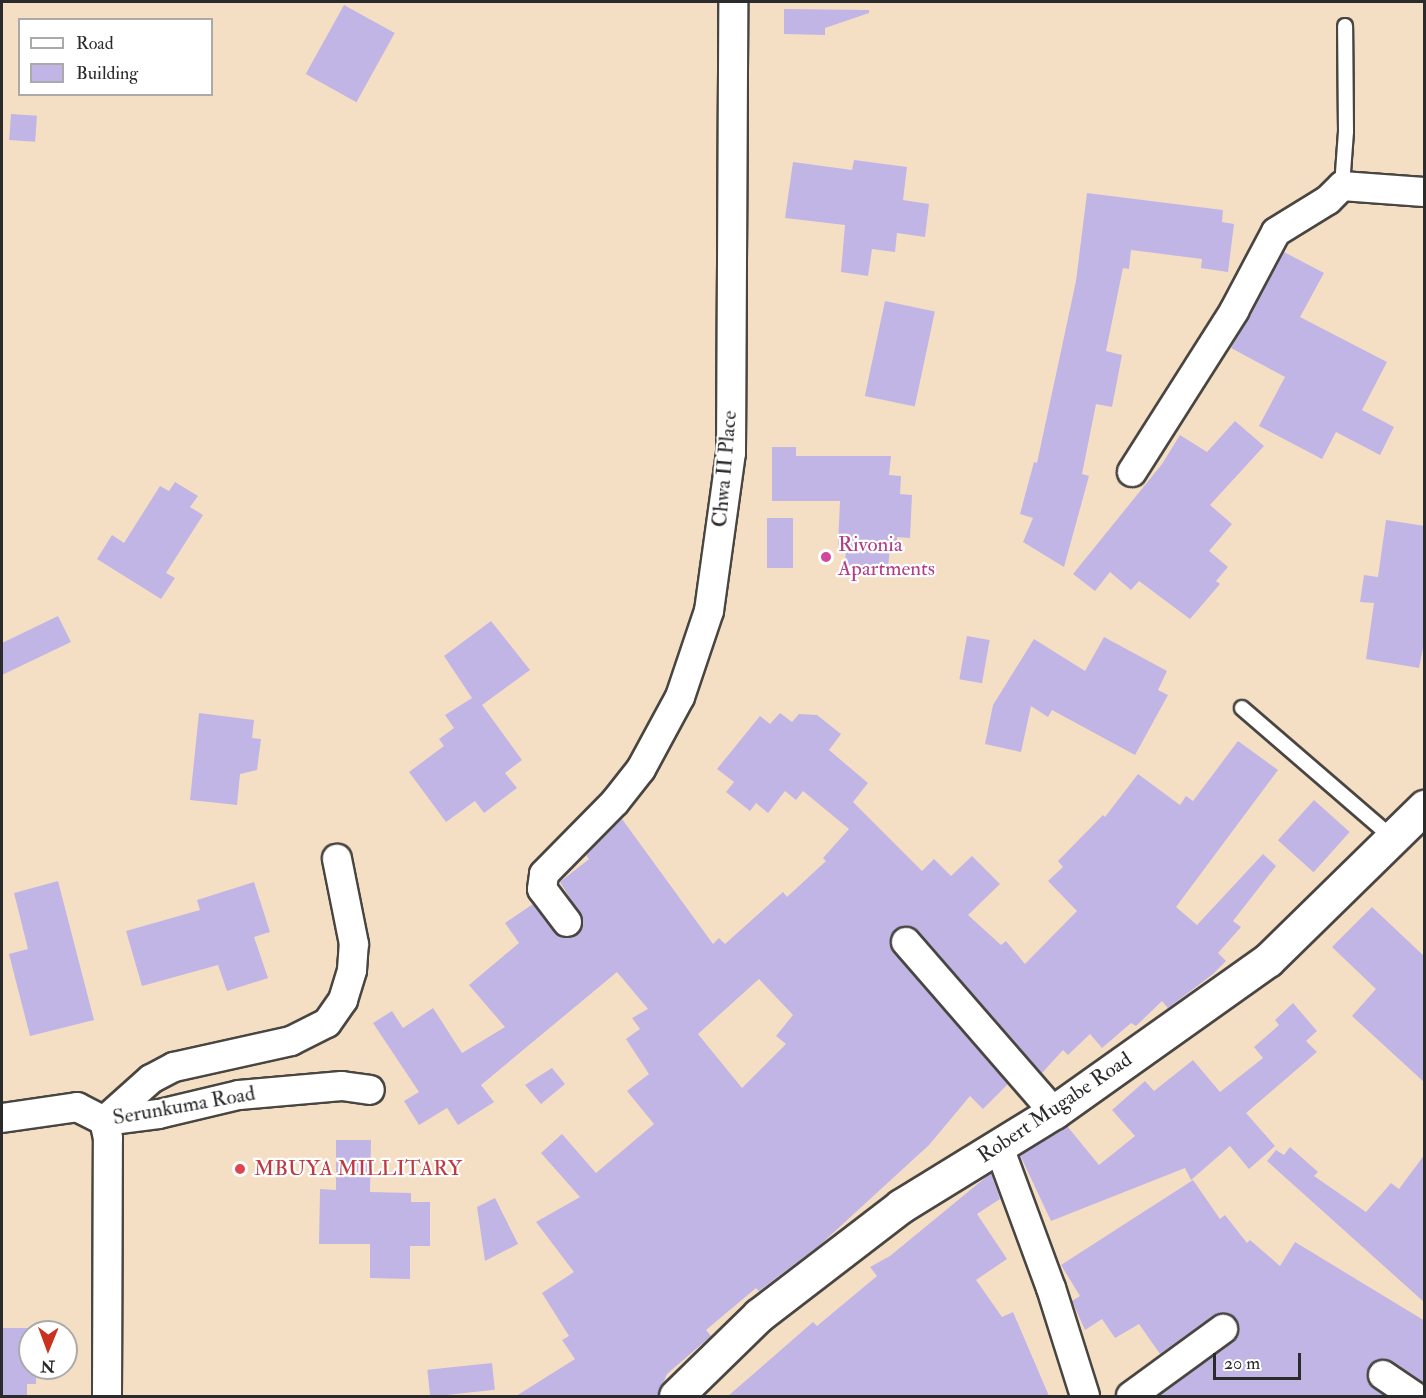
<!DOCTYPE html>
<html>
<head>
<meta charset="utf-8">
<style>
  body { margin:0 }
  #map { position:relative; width:1426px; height:1398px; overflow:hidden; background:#f5dfc4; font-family:"IM FELL Double Pica",serif }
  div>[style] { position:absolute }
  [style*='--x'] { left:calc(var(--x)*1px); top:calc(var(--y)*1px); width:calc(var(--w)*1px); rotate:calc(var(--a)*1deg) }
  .building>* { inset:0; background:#c1b5e6; transform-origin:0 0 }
  .roads { filter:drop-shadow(2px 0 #494642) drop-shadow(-2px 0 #494642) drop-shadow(0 2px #494642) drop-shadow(0 -2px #494642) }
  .service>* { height:14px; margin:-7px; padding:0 7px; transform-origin:7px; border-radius:7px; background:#fff }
  .minor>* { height:28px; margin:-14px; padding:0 14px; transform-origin:14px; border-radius:14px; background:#fff }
  .tertiary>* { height:33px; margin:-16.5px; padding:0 16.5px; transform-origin:16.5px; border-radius:16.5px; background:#fff }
  .dots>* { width:16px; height:16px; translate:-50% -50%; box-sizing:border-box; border:3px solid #fff; border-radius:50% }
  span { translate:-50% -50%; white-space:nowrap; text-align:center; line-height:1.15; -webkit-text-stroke:4.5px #fff; paint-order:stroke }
  .street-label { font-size:21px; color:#2b2b2b }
  .hotel-label { font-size:21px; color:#b23c85 }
  .left { translate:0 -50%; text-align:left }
  .health-label { font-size:21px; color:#be3a42 }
  .frame { position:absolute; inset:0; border:3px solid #2b2b2b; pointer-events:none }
  .legend { position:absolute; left:18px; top:18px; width:195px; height:78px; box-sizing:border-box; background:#fff; border:2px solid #aaa; margin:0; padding:8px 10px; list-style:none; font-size:18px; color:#2b2b2b }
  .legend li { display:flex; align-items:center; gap:12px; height:30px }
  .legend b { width:30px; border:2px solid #aaa }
  .north { position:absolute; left:18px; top:1320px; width:60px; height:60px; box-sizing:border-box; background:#fff; border:2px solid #aaa; border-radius:50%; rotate:181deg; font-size:16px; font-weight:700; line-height:24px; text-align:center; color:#2b2b2b }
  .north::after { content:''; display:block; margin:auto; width:21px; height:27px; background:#c8321e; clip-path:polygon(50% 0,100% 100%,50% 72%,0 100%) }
  .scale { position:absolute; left:1213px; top:1353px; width:88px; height:27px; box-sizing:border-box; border:3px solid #2b2b2b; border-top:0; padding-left:8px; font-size:18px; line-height:21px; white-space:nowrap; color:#2b2b2b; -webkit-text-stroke:4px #fff; paint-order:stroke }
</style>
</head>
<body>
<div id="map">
  <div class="building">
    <div style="left:344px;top:5px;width:58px;height:79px;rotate:29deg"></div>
    <div style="clip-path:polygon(784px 9px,869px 10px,869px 13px,825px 28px,825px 35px,784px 34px)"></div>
    <div style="left:11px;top:114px;width:26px;height:26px;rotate:4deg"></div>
    <div style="clip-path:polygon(854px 160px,907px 167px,903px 200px,929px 204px,925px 237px,897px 233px,895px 252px,872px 249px,868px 276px,841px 272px,845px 225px,785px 218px,793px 162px,852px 170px)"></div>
    <div style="clip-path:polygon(1087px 193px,1223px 210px,1222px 222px,1234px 224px,1228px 272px,1201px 268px,1202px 259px,1131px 250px,1129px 269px,1123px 268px,1106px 351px,1122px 355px,1112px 407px,1096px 404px,1082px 474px,1089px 476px,1064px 567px,1023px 542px,1033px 518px,1020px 514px,1034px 462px,1037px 463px,1076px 281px)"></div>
    <div style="clip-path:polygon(1284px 252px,1324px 273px,1300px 317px,1387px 362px,1362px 410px,1394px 427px,1380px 455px,1336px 432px,1322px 459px,1259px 426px,1285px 377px,1231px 348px)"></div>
    <div style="left:885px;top:301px;width:51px;height:97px;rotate:12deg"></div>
    <div style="clip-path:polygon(1235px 421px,1264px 446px,1210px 505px,1232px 524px,1209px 551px,1228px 567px,1216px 581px,1220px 584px,1190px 619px,1139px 581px,1131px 590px,1110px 572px,1095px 591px,1073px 574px,1162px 464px,1180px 435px,1207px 452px)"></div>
    <div style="clip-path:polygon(772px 447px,796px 447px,796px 456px,891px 456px,889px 475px,901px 476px,900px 494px,912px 495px,910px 538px,897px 537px,897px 546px,890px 546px,888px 569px,845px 566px,846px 546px,838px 545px,840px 501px,772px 501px)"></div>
    <div style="clip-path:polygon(175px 482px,198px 496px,190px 507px,203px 515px,166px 573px,175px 578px,161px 599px,97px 559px,112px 535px,124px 543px,160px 486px,169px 491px)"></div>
    <div style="left:767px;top:518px;width:26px;height:50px"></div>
    <div style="clip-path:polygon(1386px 520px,1425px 526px,1425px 638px,1419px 668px,1366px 659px,1374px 603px,1360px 602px,1364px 575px,1378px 577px)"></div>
    <div style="clip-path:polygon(58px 616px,71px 642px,2px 675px,2px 643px)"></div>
    <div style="clip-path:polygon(491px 621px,530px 670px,482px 705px,522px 760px,505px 773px,517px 788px,484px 813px,475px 801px,446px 822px,409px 772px,444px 746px,439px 739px,454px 728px,445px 715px,472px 698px,444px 656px)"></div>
    <div style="left:967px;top:636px;width:23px;height:44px;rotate:10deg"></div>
    <div style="clip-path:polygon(1104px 637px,1167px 671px,1158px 690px,1168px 695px,1135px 755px,1052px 710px,1048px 717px,1031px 706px,1021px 752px,985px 744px,993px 705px,1034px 639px,1085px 671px)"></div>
    <div style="clip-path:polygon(199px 713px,254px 720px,252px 738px,261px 739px,257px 770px,240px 774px,237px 805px,190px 800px)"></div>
    <div style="clip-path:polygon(evenodd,780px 713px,792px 722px,799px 714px,817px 715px,841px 734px,829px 750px,868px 783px,853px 802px,922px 871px,934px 859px,951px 876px,972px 856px,1000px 884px,968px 915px,1001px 945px,1006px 941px,1025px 964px,1077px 911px,1048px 881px,1063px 867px,1058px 861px,1103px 815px,1105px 817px,1138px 774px,1180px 805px,1186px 796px,1193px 801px,1238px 741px,1278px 770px,1176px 907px,1197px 925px,1263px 854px,1276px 866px,1233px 921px,1241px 927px,1218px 953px,1226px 961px,1213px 974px,1168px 1008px,1162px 1001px,1136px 1026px,1131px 1023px,1102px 1048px,1090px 1034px,1068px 1055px,1063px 1050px,1042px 1073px,918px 931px,911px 926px,896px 929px,890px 937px,894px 953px,1008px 1084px,983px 1109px,970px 1096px,929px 1145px,821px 1244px,759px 1291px,756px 1288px,706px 1330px,711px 1336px,667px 1374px,658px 1396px,516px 1396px,575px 1359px,562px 1340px,569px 1336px,542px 1293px,574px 1272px,536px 1222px,580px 1197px,541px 1153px,562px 1134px,596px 1173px,654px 1124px,627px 1091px,649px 1074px,626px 1039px,640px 1029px,632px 1018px,648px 1009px,617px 972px,481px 1085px,494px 1102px,458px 1125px,447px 1108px,419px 1125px,404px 1101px,419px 1092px,373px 1023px,392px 1011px,403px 1028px,433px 1008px,462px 1053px,505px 1027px,469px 985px,519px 943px,505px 923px,533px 904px,560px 937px,577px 935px,583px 919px,560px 882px,589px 859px,586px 855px,622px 819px,713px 944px,719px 938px,725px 944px,783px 892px,787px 897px,826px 861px,823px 858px,849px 829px,803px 791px,796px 800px,785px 791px,768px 813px,756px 803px,750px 811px,726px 792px,734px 782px,717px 769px,760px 716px,770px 724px,780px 713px,759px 979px,793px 1015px,776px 1036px,786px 1044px,742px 1088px,698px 1034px,759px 979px)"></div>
    <div style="left:1314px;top:800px;width:48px;height:54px;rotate:42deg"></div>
    <div style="clip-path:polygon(58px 881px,94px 1020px,30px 1036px,9px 954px,28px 949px,14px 893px)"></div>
    <div style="clip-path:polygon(254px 882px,270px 932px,254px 937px,268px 978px,227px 991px,218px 965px,142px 986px,126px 931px,200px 910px,197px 900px)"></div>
    <div style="clip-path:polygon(1372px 907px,1425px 957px,1425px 1083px,1352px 1016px,1376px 989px,1332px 947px)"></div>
    <div style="clip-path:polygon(1293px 1003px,1317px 1031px,1306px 1041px,1317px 1052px,1246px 1113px,1275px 1146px,1249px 1169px,1230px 1146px,1191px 1180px,1185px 1168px,1051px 1221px,1020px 1155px,1067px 1126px,1099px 1165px,1135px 1136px,1112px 1110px,1145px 1081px,1154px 1091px,1193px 1060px,1220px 1092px,1263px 1058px,1254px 1047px,1279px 1025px,1275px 1020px)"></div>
    <div style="clip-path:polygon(552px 1068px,565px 1084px,541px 1104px,525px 1085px)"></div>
    <div style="clip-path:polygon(336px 1140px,371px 1140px,370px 1192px,411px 1193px,411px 1202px,430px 1202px,430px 1246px,410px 1246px,410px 1279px,370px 1278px,370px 1244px,319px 1244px,320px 1189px,336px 1190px)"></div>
    <div style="clip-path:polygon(1290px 1147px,1318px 1172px,1314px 1176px,1366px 1212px,1391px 1183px,1399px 1189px,1425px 1154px,1425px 1303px,1267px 1161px,1276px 1150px,1284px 1155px)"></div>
    <div style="clip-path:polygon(991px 1173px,1000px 1199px,977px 1214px,1007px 1259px,976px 1280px,1002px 1317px,1013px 1312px,1049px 1396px,728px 1396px,813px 1322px,817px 1326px,877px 1276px,870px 1267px,890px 1256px)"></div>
    <div style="clip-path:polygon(1193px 1180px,1220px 1219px,1225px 1215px,1247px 1243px,1250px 1240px,1280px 1266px,1295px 1242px,1425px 1321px,1425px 1384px,1384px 1359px,1370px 1365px,1367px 1374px,1368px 1383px,1385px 1396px,1158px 1396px,1233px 1342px,1239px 1328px,1236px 1319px,1222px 1313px,1214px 1315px,1160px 1354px,1139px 1324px,1115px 1338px,1102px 1319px,1085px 1330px,1072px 1301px,1080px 1296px,1061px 1265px)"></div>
    <div style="clip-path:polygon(495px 1198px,518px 1244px,485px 1261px,477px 1207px)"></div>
    <div style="clip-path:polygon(2px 1328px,36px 1328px,36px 1332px,30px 1332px,30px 1368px,36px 1368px,36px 1384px,27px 1384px,27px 1396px,2px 1396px)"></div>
    <div style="left:492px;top:1363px;width:27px;height:65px;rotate:84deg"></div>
  </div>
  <div class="roads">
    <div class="service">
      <div style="--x:1342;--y:186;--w:55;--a:-85.8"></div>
      <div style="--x:1346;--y:131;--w:105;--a:-90.5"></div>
      <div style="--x:1242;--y:708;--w:201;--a:40.8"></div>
    </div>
    <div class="minor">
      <div style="--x:1132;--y:472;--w:191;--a:-57.6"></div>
      <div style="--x:1234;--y:311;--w:89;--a:-62"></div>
      <div style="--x:1276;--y:232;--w:61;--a:-31.6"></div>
      <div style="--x:1328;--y:200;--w:20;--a:-45"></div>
      <div style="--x:1342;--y:186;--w:82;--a:4.2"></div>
      <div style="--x:567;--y:922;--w:41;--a:-127.1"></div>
      <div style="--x:542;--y:889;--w:15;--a:-82"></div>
      <div style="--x:544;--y:874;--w:101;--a:-45.4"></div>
      <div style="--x:615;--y:802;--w:42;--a:-51.8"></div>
      <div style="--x:641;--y:769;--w:82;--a:-61.6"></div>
      <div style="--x:680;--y:697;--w:91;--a:-71.4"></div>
      <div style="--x:709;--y:611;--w:160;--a:-82.1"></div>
      <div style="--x:731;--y:453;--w:451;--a:-89.7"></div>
      <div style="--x:906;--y:942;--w:225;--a:49"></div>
      <div style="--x:2;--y:1118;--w:76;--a:-8.3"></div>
      <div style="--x:77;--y:1107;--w:30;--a:27"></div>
      <div style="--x:104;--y:1121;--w:55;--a:-7.3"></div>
      <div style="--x:159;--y:1114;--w:82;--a:-13.4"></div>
      <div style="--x:239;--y:1095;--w:103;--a:-5"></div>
      <div style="--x:342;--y:1086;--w:28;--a:8"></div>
      <div style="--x:999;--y:1147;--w:150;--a:69.8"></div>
      <div style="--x:1051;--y:1288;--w:113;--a:72.5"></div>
      <div style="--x:1383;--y:1375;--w:37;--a:34"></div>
      <div style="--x:107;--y:1396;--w:258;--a:-89.8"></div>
      <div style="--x:108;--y:1138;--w:17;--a:-103"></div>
      <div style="--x:104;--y:1121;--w:63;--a:-41.8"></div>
      <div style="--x:151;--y:1079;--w:26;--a:-28"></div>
      <div style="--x:174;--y:1067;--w:120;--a:-12.5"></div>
      <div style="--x:291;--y:1041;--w:40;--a:-26.6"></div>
      <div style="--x:327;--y:1023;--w:28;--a:-55"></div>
      <div style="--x:343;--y:1000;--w:31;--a:-73"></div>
      <div style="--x:352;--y:970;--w:26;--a:-86"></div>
      <div style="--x:354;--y:944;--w:87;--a:-101.3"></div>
      <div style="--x:1131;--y:1396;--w:114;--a:-36.1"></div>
    </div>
    <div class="tertiary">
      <div style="--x:676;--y:1396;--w:116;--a:-44.3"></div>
      <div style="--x:759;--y:1315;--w:179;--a:-37.5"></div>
      <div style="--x:901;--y:1206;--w:180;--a:-31.6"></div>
      <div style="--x:1054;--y:1112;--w:262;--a:-35.4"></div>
      <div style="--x:1268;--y:960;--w:219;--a:-44.4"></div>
    </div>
  </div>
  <div class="dots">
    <div style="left:826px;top:557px;background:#d1479c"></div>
    <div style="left:240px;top:1169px;background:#e0444e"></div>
  </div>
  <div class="street-label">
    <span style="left:725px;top:469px;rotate:-85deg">Chwa II Place</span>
    <span style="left:184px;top:1106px;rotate:-10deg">Serunkuma Road</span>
    <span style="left:1055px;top:1108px;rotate:-34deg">Robert Mugabe Road</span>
  </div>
  <div class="hotel-label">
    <span class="left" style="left:838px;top:557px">Rivonia<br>Apartments</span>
  </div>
  <div class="health-label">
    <span class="left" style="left:254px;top:1169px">MBUYA MILLITARY</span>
  </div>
  <div class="frame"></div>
  <ul class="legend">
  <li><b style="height:8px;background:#fff"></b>Road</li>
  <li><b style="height:16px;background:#c1b5e6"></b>Building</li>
  </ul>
  <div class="north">N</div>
  <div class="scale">20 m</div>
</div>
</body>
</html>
